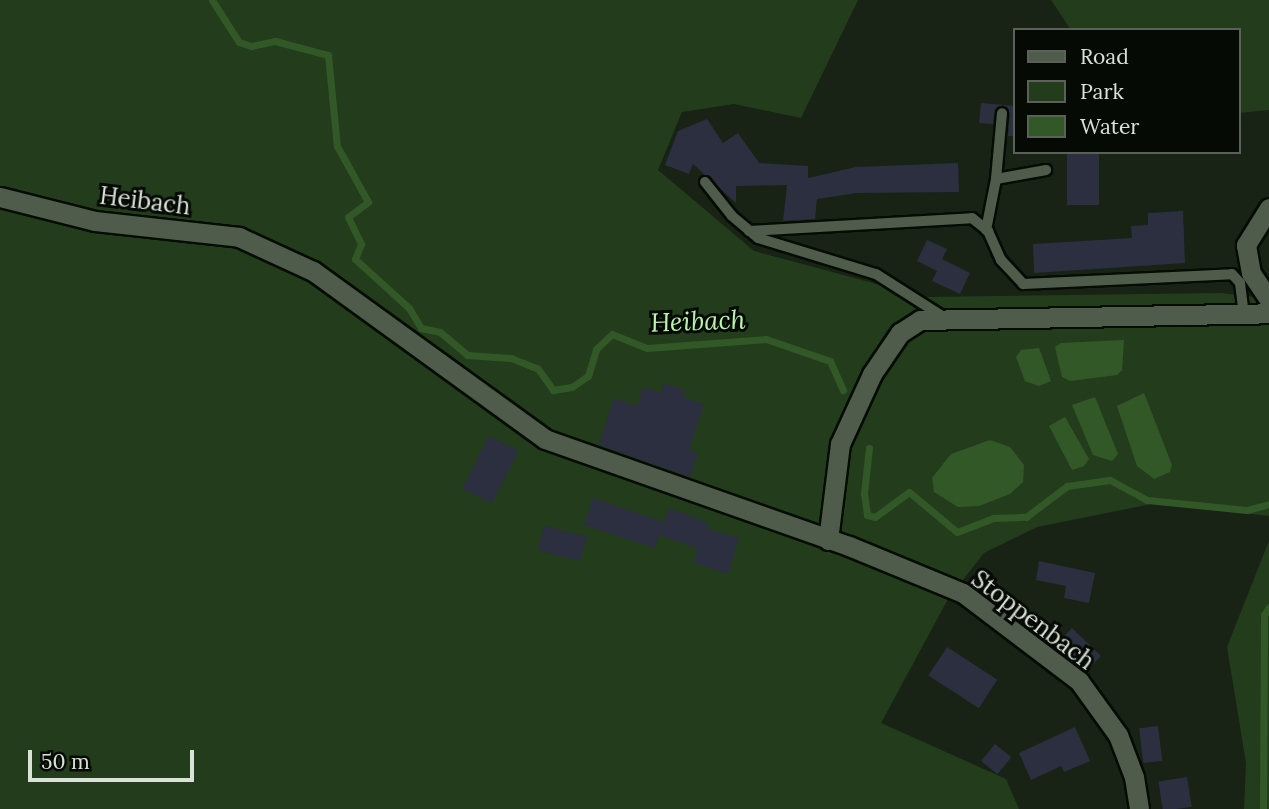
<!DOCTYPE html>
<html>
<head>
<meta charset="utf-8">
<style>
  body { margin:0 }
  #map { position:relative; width:1269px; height:809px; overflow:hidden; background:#182315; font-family:Lora,serif }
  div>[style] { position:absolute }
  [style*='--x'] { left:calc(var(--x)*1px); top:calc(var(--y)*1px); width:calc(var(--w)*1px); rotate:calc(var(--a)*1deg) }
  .green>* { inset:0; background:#233d1c }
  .water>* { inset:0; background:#335828 }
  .stream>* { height:7px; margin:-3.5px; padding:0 3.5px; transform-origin:3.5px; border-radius:3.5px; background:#335828 }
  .building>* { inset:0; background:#2b2f3f; transform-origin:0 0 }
  .roads { filter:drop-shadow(2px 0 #040c03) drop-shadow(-2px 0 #040c03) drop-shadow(0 2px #040c03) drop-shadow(0 -2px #040c03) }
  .service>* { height:10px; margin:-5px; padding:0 5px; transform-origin:5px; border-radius:5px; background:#4f5b4b }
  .minor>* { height:19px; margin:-9.5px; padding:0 9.5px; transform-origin:9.5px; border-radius:9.5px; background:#4f5b4b }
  span { translate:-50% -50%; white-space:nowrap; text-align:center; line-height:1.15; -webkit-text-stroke:6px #060a05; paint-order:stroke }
  .street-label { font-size:24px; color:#dae2d8 }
  .water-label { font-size:26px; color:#baf4aa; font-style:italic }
  .legend { position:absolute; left:1013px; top:28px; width:228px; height:126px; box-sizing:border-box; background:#060a05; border:2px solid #5b6059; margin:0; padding:9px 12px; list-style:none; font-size:21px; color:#dae2d8 }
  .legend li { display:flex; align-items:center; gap:14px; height:35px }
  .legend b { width:35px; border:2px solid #5b6059 }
  .scale { position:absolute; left:28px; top:750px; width:166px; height:32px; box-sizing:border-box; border:4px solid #dae2d8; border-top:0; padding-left:9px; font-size:21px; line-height:24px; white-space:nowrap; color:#dae2d8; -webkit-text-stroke:5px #060a05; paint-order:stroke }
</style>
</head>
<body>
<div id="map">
  <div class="green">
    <div style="clip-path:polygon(0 0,858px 0,801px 118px,734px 104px,682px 112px,658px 170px,754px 251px,925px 297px,1221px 293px,1269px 299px,1269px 516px,1156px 503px,1037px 527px,984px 553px,948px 599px,881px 723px,1006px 779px,1019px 809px,0 809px)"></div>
    <div style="clip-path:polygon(1051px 0,1269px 0,1269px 110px,1239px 113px,1239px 30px,1071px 30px)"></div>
    <div style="clip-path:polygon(1269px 541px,1269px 809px,1244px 809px,1246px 763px,1227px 647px)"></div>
  </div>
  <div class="water">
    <div style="clip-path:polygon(1124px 340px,1122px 370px,1117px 375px,1070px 381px,1062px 377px,1055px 347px,1061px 343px)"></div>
    <div style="clip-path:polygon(1039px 348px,1051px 381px,1039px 386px,1025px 381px,1016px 357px,1021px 350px)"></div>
    <div style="clip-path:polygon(1144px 393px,1172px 465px,1170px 472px,1154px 479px,1137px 466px,1117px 406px)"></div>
    <div style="clip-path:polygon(1095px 397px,1118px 454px,1112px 461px,1093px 455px,1072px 405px)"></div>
    <div style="clip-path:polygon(1065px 417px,1089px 459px,1084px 466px,1072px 470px,1049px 426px)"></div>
    <div style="clip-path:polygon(990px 440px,1010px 447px,1024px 465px,1023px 482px,1010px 494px,979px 506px,958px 507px,934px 492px,932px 478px,951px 454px)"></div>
  </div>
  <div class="stream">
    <div style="--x:212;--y:0;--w:50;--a:57.3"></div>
    <div style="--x:239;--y:42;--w:13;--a:18"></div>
    <div style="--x:251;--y:46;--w:25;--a:-12"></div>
    <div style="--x:275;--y:41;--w:55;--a:14.8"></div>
    <div style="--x:328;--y:55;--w:91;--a:84.4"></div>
    <div style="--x:337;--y:146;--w:64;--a:61"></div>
    <div style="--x:368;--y:202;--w:25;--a:143"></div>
    <div style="--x:348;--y:217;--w:30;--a:64"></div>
    <div style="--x:361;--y:244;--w:16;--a:112"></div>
    <div style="--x:355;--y:259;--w:73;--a:42.2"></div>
    <div style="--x:409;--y:308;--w:23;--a:59"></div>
    <div style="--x:421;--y:328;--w:19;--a:12"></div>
    <div style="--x:440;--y:332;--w:35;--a:40"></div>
    <div style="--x:467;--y:355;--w:44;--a:3.9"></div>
    <div style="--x:511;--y:358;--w:29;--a:22"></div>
    <div style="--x:538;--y:369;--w:26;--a:54"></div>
    <div style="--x:553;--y:390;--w:19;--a:-9"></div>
    <div style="--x:572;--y:387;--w:19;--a:-35"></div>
    <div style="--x:588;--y:376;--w:28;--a:-73"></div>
    <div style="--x:596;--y:349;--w:22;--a:-43"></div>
    <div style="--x:612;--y:334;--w:38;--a:22"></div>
    <div style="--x:647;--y:348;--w:119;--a:-4.3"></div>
    <div style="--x:766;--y:339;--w:68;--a:19"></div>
    <div style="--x:830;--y:361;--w:32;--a:66"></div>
    <div style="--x:869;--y:448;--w:45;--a:96.3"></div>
    <div style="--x:864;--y:493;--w:22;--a:82"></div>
    <div style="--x:867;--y:515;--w:8;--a:14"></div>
    <div style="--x:875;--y:517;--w:42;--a:-36.3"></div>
    <div style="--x:909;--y:492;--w:62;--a:39.8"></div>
    <div style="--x:957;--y:532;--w:39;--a:-21"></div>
    <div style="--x:993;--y:518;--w:33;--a:-2"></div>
    <div style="--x:1026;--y:517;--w:51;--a:-37.1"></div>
    <div style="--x:1067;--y:486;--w:43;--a:-7.9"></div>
    <div style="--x:1110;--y:480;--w:42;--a:28.4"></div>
    <div style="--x:1147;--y:500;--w:100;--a:5.7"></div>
    <div style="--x:1247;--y:510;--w:23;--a:-15"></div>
    <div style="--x:1263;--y:809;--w:194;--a:-89.7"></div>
    <div style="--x:1264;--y:615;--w:9;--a:-58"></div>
  </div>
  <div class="building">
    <div style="clip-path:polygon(981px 103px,1015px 106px,1015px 136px,1008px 136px,1010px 113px,1003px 105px,995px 109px,993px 124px,979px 123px)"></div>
    <div style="clip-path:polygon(707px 119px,723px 143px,738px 133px,759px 163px,808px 166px,808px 178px,856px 167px,958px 163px,959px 192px,857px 193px,817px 199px,815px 219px,783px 221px,787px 185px,736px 186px,736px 203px,693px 164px,689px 174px,665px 165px,678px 131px)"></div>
    <div style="left:1067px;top:152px;width:32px;height:53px"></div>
    <div style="clip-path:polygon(1183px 211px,1185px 263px,1034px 273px,1033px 244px,1132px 238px,1131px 226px,1148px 225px,1148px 213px)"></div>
    <div style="clip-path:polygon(927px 240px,947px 249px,942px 259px,970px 273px,960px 294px,932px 281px,937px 271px,917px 261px)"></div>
    <div style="clip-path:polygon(664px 383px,685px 390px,683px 397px,704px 404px,689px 450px,698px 452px,690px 477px,599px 445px,614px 398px,637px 406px,643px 387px,661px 393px)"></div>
    <div style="left:489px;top:436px;width:33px;height:59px;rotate:27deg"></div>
    <div style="clip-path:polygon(593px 498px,663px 522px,661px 529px,669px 508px,708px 523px,706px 528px,739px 538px,728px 574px,694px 563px,698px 549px,659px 535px,655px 548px,584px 525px)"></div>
    <div style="left:544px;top:526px;width:44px;height:25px;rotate:14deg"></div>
    <div style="clip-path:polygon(1039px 561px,1095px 573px,1089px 603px,1064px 598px,1066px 586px,1036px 580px)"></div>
    <div style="clip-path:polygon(1072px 628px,1101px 656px,1086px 671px,1054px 647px)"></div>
    <div style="left:947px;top:647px;width:60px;height:34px;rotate:33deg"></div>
    <div style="left:1158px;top:726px;width:35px;height:19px;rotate:83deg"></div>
    <div style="clip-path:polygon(1075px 727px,1090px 761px,1064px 772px,1061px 766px,1031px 780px,1019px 753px)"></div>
    <div style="left:995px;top:744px;width:21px;height:22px;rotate:39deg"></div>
    <div style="left:1187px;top:777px;width:30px;height:29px;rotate:81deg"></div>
  </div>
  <div class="roads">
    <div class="service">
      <div style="--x:996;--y:179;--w:66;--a:-84.8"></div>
      <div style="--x:705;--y:182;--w:43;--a:51.5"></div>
      <div style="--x:732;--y:216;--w:34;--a:40"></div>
      <div style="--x:758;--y:238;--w:123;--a:17"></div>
      <div style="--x:876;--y:274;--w:82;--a:32.5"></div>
      <div style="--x:986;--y:230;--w:52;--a:-78.9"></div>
      <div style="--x:996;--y:179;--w:51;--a:-10.2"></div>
      <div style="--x:749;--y:231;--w:223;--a:-3.3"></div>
      <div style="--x:972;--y:218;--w:21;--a:39"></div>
      <div style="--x:988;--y:231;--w:32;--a:66"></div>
      <div style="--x:1001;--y:260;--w:33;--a:47"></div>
      <div style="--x:1023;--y:284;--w:209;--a:-2.7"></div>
      <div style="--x:1232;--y:274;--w:12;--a:48"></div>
      <div style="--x:1240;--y:283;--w:32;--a:83"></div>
    </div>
    <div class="minor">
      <div style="--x:0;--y:197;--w:98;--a:14.2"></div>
      <div style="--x:95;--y:221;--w:145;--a:6.3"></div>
      <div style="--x:239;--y:237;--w:81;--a:24.7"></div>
      <div style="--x:313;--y:271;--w:286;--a:35.9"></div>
      <div style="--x:545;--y:439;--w:322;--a:19.4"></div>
      <div style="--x:849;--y:546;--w:123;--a:22.4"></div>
      <div style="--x:963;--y:593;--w:146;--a:37.2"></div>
      <div style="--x:1079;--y:681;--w:67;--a:54.2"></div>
      <div style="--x:1118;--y:735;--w:45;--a:69.1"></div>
      <div style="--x:1134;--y:777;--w:32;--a:81"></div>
      <div style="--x:1269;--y:208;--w:44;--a:121.9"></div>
      <div style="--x:1246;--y:245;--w:28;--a:80"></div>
      <div style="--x:1251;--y:273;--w:32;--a:56"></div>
      <div style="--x:828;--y:540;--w:97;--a:-82.9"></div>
      <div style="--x:840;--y:444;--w:77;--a:-65.4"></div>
      <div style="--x:872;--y:374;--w:50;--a:-55.7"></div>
      <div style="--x:900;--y:333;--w:24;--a:-33"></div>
      <div style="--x:920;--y:320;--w:349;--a:-1.1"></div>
    </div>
  </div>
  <div class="street-label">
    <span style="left:145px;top:201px;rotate:7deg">Heibach</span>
    <span style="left:1033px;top:620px;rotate:37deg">Stoppenbach</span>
  </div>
  <div class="water-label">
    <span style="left:698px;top:321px;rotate:-2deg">Heibach</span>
  </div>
  <ul class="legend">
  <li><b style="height:9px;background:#4f5b4b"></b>Road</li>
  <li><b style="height:19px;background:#233d1c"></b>Park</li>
  <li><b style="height:19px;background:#335828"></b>Water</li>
  </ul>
  <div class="scale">50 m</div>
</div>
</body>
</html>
